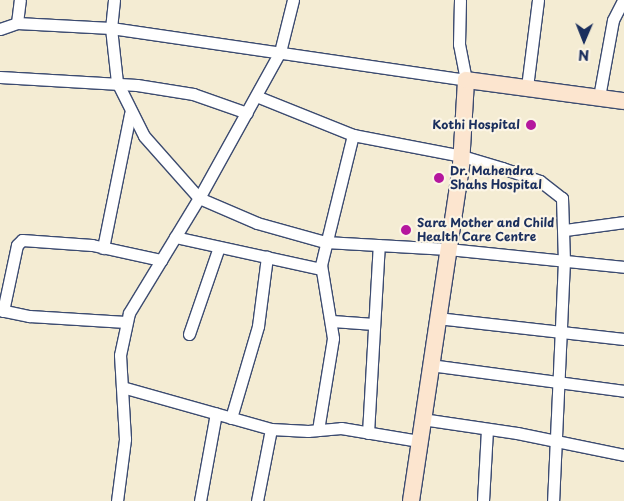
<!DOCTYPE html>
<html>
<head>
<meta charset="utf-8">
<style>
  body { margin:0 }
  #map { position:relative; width:624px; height:501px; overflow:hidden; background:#f4ecd3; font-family:"Playpen Sans",sans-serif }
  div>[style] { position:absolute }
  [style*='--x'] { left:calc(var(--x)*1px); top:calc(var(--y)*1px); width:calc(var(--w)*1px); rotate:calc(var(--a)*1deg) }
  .roads { filter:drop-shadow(1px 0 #3c4b70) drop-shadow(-1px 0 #3c4b70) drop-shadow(0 1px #3c4b70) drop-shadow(0 -1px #3c4b70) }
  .street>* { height:11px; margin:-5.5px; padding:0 5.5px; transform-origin:5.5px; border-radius:5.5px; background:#fff }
  .secondary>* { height:16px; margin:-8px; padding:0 8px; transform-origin:8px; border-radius:8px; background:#fce5cf }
  .dots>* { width:14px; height:14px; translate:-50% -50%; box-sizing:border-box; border:2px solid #fcf5e5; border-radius:50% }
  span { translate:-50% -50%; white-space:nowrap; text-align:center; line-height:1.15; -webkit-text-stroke:4.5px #fcf5e5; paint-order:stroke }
  .poi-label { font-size:12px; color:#1b2f5e; font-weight:700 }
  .right { translate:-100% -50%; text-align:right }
  .left { translate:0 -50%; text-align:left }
  .north { position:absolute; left:559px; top:15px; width:50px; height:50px; -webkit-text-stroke:4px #fcf5e5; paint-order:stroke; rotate:181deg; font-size:14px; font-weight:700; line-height:20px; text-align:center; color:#1b2f5e }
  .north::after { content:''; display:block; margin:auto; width:18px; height:22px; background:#1b2f5e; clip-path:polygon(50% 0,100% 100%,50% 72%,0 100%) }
</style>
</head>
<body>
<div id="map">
  <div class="roads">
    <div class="street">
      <div style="--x:114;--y:0;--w:28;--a:96"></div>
      <div style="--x:111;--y:28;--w:359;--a:8.3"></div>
      <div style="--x:466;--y:80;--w:37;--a:-101"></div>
      <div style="--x:459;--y:44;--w:44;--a:-88.7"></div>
      <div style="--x:17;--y:23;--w:23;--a:-83"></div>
      <div style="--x:0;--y:29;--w:18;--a:-19"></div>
      <div style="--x:17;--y:23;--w:94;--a:3"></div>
      <div style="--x:111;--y:28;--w:54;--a:83.7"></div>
      <div style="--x:117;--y:82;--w:60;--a:63.4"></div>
      <div style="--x:144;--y:136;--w:83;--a:48.4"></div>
      <div style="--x:199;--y:198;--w:63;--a:23.3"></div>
      <div style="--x:257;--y:223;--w:71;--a:15.6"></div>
      <div style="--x:325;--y:242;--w:123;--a:3.3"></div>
      <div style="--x:448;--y:249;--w:177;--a:5.8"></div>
      <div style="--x:0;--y:77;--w:137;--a:3.3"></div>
      <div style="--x:137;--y:85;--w:57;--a:9.1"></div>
      <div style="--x:193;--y:94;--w:57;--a:19.4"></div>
      <div style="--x:527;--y:87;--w:88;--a:-82.8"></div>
      <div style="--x:256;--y:96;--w:105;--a:21.9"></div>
      <div style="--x:353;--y:135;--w:111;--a:10.9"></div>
      <div style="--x:462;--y:156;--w:42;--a:16.7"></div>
      <div style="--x:502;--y:168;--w:40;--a:18.9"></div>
      <div style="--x:540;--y:181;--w:28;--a:38"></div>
      <div style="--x:562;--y:198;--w:63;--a:88.2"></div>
      <div style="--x:564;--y:261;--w:240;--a:92.6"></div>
      <div style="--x:599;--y:97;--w:78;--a:-79.7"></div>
      <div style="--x:613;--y:20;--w:22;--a:-63"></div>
      <div style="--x:565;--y:230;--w:60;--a:-7.7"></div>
      <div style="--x:175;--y:237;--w:149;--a:12.4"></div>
      <div style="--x:103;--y:248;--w:137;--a:-78.6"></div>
      <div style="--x:0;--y:310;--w:30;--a:12"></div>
      <div style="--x:29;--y:316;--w:97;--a:3.5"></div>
      <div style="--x:3;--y:311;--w:67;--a:-78"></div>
      <div style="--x:17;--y:245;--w:7;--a:-45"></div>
      <div style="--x:22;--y:240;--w:70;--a:4.1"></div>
      <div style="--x:92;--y:245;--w:71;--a:12.3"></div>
      <div style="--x:437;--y:318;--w:188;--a:6.4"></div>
      <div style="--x:332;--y:321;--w:42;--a:4.1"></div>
      <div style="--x:189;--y:334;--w:92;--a:-71"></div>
      <div style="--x:430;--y:365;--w:196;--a:7.6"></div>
      <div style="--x:122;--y:387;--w:155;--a:15.7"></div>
      <div style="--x:271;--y:429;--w:37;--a:3"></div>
      <div style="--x:308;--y:431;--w:33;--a:-5"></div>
      <div style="--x:341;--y:428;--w:79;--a:9.5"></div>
      <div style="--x:231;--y:418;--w:96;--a:-73.6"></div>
      <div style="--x:258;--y:326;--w:70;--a:-82.6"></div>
      <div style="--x:422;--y:419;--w:96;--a:8.4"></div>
      <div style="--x:517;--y:433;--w:109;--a:11.6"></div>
      <div style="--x:318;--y:430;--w:93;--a:-80.7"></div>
      <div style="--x:333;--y:338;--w:74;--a:-99.3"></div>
      <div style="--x:321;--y:265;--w:134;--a:-76.2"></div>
      <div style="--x:368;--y:433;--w:188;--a:-86.7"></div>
      <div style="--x:117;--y:501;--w:63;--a:-82.6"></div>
      <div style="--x:125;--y:439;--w:84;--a:-93.4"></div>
      <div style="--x:120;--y:355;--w:43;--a:-77.9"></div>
      <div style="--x:129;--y:313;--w:135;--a:-58.7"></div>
      <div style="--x:199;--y:198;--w:167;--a:-61"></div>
      <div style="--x:280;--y:52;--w:54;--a:-76"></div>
      <div style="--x:200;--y:501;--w:89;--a:-79.7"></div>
      <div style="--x:257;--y:501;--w:73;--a:-79"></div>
      <div style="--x:483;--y:501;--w:72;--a:-86.8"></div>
    </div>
    <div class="secondary">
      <div style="--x:411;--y:501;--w:340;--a:-81.5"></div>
      <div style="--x:461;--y:165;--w:85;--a:-86.6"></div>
      <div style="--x:466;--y:80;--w:159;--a:7.6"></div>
    </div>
  </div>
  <div class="dots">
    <div style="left:531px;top:125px;background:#b5179e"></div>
    <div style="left:439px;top:178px;background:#b5179e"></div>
    <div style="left:406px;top:230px;background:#b5179e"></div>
  </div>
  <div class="poi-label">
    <span class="right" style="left:520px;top:125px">Kothi Hospital</span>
    <span class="left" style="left:450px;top:178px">Dr. Mahendra<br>Shahs Hospital</span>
    <span class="left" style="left:417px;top:230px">Sara Mother and Child<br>Health Care Centre</span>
  </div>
  <div class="north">N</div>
</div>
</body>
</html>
